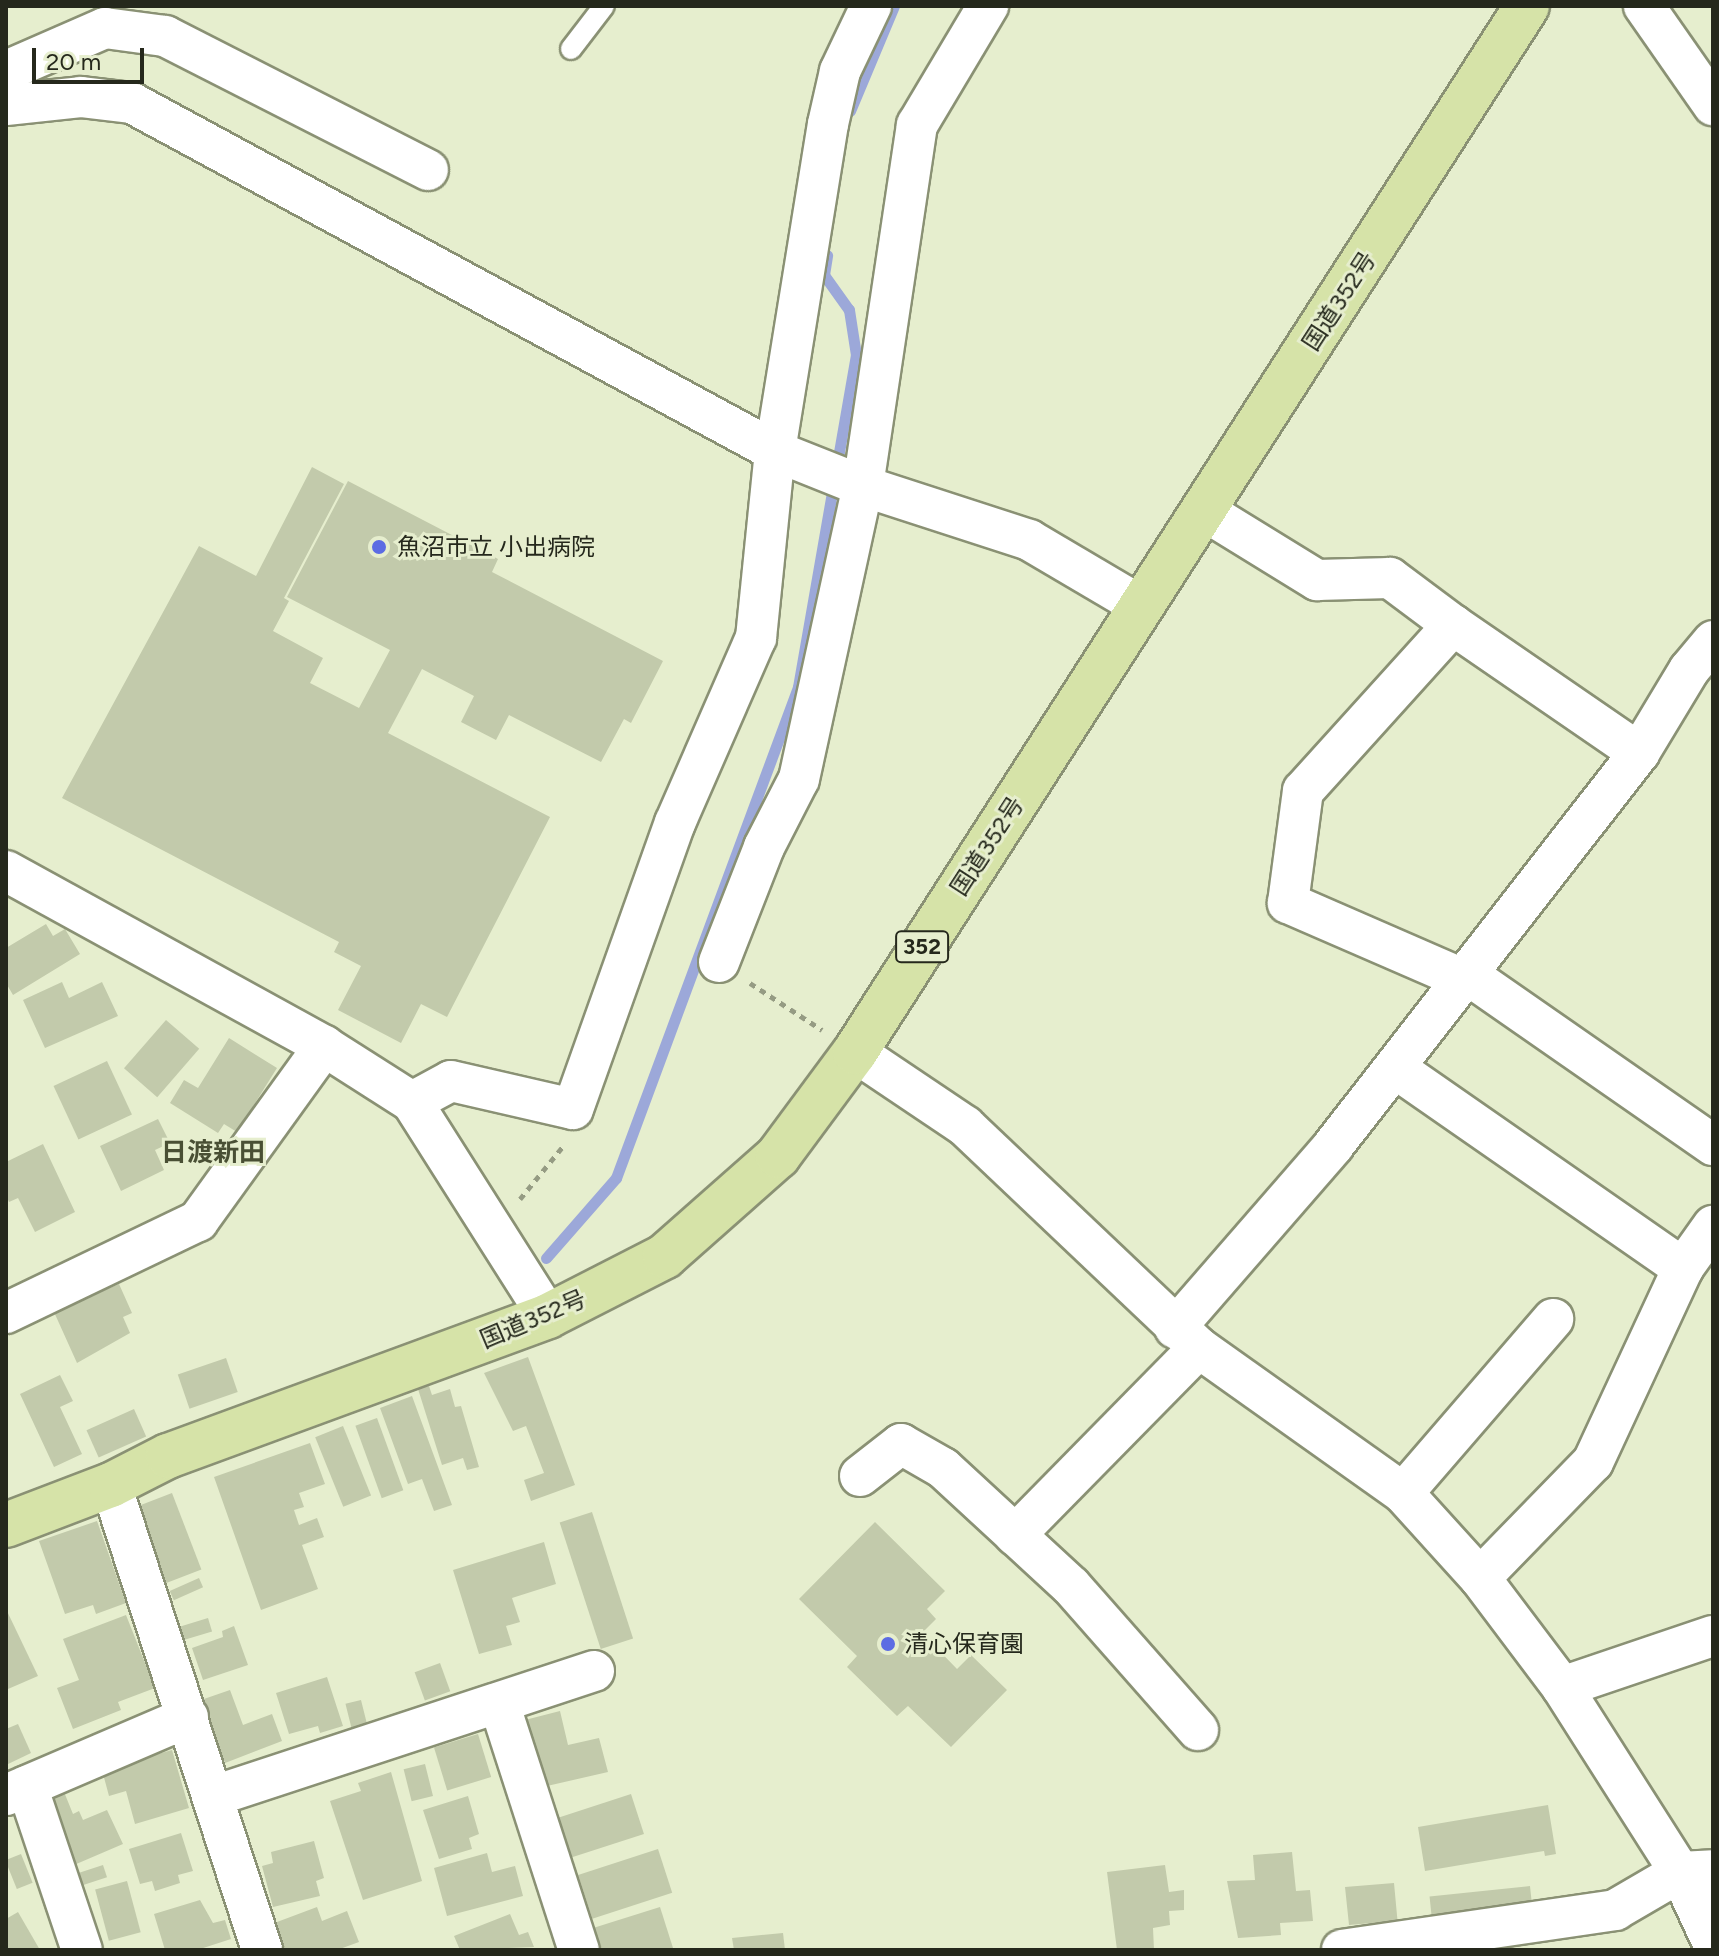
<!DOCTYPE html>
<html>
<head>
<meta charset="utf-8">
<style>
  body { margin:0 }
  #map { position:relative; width:1719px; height:1956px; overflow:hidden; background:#e6eece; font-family:Figtree,"Noto Sans JP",sans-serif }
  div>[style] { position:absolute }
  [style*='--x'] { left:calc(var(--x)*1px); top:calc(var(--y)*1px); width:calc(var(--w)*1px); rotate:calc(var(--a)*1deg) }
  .stream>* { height:11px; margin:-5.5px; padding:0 5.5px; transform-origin:5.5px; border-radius:5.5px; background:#9ca8d9 }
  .building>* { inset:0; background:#c2caab; transform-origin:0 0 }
  .path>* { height:5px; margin-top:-2.5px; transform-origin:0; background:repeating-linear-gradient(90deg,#959b83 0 6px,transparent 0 12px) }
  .roads { filter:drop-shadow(2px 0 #8a9174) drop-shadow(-2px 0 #8a9174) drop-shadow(0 2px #8a9174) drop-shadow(0 -2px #8a9174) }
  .service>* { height:20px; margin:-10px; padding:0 10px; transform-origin:10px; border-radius:10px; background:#fff }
  .minor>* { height:40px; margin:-20px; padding:0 20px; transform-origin:20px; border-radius:20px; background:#fff }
  .trunk>* { height:44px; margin:-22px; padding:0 22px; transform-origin:22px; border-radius:22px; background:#d6e3a8 }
  .dots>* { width:22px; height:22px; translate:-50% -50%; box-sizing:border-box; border:4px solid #e6eece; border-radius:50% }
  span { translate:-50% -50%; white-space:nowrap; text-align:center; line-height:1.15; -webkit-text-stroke:6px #e6eece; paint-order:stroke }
  .shield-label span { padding:2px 6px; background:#e6eece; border:2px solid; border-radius:6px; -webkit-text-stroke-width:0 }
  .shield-label { font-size:22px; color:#25281c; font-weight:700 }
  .street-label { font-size:24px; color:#25281c }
  .poi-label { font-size:24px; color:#25281c }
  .left { translate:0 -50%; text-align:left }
  .neighbourhood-label { font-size:26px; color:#494f34; font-weight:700 }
  .frame { position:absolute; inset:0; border:8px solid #25281c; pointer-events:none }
  .scale { position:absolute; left:32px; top:48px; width:112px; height:36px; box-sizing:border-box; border:4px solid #25281c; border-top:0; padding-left:10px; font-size:24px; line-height:28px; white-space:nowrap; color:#25281c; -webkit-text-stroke:6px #e6eece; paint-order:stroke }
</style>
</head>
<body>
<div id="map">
  <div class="stream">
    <div style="--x:850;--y:111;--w:114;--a:-67.3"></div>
    <div style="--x:546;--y:1258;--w:106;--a:-48.8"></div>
    <div style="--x:616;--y:1178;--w:524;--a:-69.66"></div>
    <div style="--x:798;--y:687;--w:337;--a:-80.1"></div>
    <div style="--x:856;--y:355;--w:46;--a:-98.8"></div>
    <div style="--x:849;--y:310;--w:43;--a:-125.5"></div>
    <div style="--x:824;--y:275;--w:20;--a:-81"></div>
  </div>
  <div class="building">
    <div style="clip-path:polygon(312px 467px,344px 484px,284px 598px,289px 601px,273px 631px,323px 658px,310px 683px,359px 708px,390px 650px,287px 597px,348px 481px,498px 559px,492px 572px,663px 661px,631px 723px,624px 719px,601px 762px,509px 715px,496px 740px,461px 722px,474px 696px,422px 669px,388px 733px,550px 817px,447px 1017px,421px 1004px,401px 1043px,338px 1010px,361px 966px,334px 952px,339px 942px,62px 798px,199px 546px,256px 576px)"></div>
    <div style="clip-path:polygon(46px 924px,53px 936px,65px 929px,80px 954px,13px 995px,6px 983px,6px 948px)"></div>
    <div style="clip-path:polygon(62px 982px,69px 998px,102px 982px,118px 1016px,45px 1048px,23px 1000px)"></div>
    <div style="left:166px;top:1020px;width:44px;height:64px;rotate:41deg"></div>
    <div style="clip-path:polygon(229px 1038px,277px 1068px,237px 1132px,224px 1124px,218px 1133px,170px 1103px,184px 1080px,198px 1088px)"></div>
    <div style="left:107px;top:1061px;width:59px;height:59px;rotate:65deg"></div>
    <div style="clip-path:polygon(158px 1119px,170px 1143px,155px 1150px,164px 1170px,121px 1191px,100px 1146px)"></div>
    <div style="clip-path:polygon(43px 1144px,75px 1212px,35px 1232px,18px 1198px,9px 1202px,6px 1195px,6px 1162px)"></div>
    <div style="clip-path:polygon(119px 1284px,132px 1313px,123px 1317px,130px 1333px,77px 1363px,54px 1312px)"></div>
    <div style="clip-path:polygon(528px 1357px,575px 1485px,531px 1501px,524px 1480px,544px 1473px,526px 1426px,513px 1431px,484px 1373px)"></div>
    <div style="left:226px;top:1358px;width:36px;height:51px;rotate:71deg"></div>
    <div style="clip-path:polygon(60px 1375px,73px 1401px,60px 1407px,82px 1454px,54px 1467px,20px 1394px)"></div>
    <div style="clip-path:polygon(429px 1386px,432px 1395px,450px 1389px,455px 1407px,461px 1406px,479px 1467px,467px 1470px,463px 1458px,442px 1465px,418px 1389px)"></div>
    <div style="clip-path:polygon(412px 1396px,452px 1505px,434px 1511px,422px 1479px,408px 1484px,380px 1408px)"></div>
    <div style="left:134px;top:1409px;width:30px;height:52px;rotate:66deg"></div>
    <div style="left:377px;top:1418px;width:77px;height:23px;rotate:70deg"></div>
    <div style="left:343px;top:1426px;width:75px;height:30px;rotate:68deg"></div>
    <div style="clip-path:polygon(310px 1443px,325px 1484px,299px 1493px,304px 1507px,294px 1510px,299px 1525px,317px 1518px,324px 1537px,302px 1545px,318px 1589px,261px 1610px,214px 1477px)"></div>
    <div style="left:172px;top:1493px;width:82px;height:41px;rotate:69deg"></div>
    <div style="left:592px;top:1512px;width:133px;height:34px;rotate:72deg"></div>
    <div style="clip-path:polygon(97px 1521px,126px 1603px,96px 1614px,93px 1605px,65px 1614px,39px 1541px)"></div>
    <div style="clip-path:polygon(875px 1522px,945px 1591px,927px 1609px,936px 1619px,922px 1633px,957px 1669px,971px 1655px,1007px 1690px,951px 1747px,908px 1706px,897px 1716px,847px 1667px,857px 1656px,799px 1599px)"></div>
    <div style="clip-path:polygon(544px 1542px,556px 1584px,512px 1598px,520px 1622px,506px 1626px,512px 1645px,479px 1654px,453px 1570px)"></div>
    <div style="left:199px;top:1578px;width:10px;height:32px;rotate:66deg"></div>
    <div style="clip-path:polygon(6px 1609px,38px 1676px,8px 1689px,6px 1685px)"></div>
    <div style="clip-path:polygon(126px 1615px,155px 1688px,118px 1702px,121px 1710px,73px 1729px,57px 1688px,79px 1680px,63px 1639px)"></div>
    <div style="left:208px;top:1618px;width:14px;height:34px;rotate:73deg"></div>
    <div style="clip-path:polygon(234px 1626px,248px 1665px,203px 1680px,192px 1648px,223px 1637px,222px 1631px)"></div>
    <div style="left:440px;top:1663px;width:30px;height:27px;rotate:70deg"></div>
    <div style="clip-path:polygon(327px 1677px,343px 1726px,320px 1733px,318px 1726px,289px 1734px,276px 1693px)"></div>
    <div style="clip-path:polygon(230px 1690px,243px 1725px,272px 1714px,282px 1741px,225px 1763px,201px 1700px)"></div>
    <div style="left:361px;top:1700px;width:25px;height:16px;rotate:76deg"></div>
    <div style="clip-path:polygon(560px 1711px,568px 1745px,599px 1738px,608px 1772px,547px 1786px,541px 1765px,532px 1767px,521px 1721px)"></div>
    <div style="clip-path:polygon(18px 1724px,31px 1753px,6px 1765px,6px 1729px)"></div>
    <div style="left:478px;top:1734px;width:45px;height:46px;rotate:73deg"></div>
    <div style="clip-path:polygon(172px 1750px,189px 1808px,135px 1824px,126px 1791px,109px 1796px,102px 1770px)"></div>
    <div style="left:425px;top:1764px;width:33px;height:22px;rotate:76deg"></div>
    <div style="clip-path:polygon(391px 1772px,422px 1881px,363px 1900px,330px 1801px,361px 1791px,358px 1783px)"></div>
    <div style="clip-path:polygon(62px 1787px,73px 1814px,79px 1811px,83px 1820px,107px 1810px,123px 1844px,67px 1868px,45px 1794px)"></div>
    <div style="left:631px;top:1794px;width:42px;height:83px;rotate:72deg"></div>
    <div style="clip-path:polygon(468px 1796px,479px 1834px,469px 1838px,472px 1849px,439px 1859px,423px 1810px)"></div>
    <div style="clip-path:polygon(1548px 1805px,1556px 1854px,1545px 1856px,1544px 1851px,1425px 1871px,1418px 1827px)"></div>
    <div style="clip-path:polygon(181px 1833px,193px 1871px,178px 1875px,180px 1883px,155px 1891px,152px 1881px,140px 1884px,129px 1849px)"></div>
    <div style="clip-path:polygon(314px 1841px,324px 1878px,316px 1881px,320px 1896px,273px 1907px,262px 1866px,273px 1863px,271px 1852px)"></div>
    <div style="left:658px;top:1849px;width:46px;height:84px;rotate:72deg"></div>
    <div style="clip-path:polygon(1292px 1852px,1296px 1891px,1310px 1890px,1313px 1921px,1280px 1923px,1281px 1935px,1238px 1938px,1227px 1881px,1255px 1880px,1253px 1855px)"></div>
    <div style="clip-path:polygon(487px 1853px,492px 1872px,515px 1866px,523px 1896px,447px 1916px,434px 1868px)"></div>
    <div style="left:21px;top:1854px;width:31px;height:17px;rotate:68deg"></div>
    <div style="left:103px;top:1865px;width:13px;height:29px;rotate:72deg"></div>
    <div style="clip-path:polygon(1165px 1865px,1169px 1892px,1184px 1890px,1184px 1910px,1169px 1911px,1170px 1925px,1153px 1928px,1154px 1950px,1117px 1950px,1107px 1872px)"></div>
    <div style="left:127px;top:1881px;width:53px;height:33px;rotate:75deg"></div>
    <div style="clip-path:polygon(1394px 1883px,1398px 1926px,1383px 1927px,1383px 1922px,1349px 1925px,1345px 1887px)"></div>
    <div style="left:1530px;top:1886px;width:19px;height:101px;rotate:84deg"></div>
    <div style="clip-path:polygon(200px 1900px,213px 1923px,225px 1920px,231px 1939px,197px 1950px,165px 1950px,154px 1914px)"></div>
    <div style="clip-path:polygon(317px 1907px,322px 1921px,347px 1911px,359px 1942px,337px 1950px,279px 1950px,269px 1925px)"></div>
    <div style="clip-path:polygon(660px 1907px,673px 1948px,597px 1950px,590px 1929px)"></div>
    <div style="clip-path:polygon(18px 1912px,40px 1950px,6px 1950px,6px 1919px)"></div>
    <div style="clip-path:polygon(510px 1914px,519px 1935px,528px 1932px,534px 1947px,460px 1950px,454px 1936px)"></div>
    <div style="clip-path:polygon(783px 1933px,785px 1950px,734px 1950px,732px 1938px)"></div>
  </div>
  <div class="path">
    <div style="--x:750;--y:983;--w:86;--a:33.1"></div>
    <div style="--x:520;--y:1199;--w:70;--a:-50.8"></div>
  </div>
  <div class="roads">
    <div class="service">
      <div style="--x:571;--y:49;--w:54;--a:-52.5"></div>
    </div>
    <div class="minor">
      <div style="--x:1644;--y:6;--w:121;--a:55.1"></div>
      <div style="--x:6;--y:71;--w:108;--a:-23.5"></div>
      <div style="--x:105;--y:28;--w:61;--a:7.6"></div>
      <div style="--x:165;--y:36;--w:295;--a:27"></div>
      <div style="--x:6;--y:105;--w:75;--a:-6.1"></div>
      <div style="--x:81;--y:97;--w:51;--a:6.7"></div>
      <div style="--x:132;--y:103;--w:731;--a:28.42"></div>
      <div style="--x:775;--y:451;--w:95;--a:21.7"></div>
      <div style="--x:863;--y:486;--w:175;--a:18"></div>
      <div style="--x:1029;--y:540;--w:130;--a:30.5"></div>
      <div style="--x:1203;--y:510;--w:134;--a:31.6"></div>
      <div style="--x:1317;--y:580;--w:73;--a:-1.6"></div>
      <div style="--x:1390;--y:578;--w:79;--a:36.7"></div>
      <div style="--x:6;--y:871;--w:363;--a:28.8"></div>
      <div style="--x:324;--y:1046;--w:104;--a:32.5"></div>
      <div style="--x:412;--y:1102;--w:254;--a:57.6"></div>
      <div style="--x:719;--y:962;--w:123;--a:-68.6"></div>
      <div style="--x:764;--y:847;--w:76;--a:-62.8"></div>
      <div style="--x:799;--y:779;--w:300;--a:-77.7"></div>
      <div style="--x:863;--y:486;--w:365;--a:-81.5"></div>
      <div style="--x:917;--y:125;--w:139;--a:-59.2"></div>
      <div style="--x:1467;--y:974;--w:300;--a:34.8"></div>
      <div style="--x:1463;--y:979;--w:191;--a:-156.5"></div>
      <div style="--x:1288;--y:903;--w:113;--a:-82.4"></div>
      <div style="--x:1303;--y:791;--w:224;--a:-47.9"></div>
      <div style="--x:1453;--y:625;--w:226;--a:34.5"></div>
      <div style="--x:855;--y:1052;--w:133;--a:33.9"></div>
      <div style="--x:965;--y:1126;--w:323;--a:43.5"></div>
      <div style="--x:1199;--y:1348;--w:250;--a:35.4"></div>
      <div style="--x:1403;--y:1493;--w:115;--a:47.8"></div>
      <div style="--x:1480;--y:1578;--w:136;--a:53"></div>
      <div style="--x:1562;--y:1687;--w:219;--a:57.5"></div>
      <div style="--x:1680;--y:1872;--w:78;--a:65.1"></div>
      <div style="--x:1395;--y:1068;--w:351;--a:34.8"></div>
      <div style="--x:412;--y:1102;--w:44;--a:-28.3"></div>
      <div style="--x:451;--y:1081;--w:125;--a:12.9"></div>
      <div style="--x:573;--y:1109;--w:304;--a:-70.4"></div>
      <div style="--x:675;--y:823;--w:202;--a:-66.4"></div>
      <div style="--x:756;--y:638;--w:188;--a:-84.2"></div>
      <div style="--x:775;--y:451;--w:331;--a:-80.8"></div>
      <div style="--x:828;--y:124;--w:54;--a:-77.2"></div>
      <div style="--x:840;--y:71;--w:72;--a:-64.5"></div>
      <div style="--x:6;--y:1313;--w:213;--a:-25.6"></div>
      <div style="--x:198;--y:1221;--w:216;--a:-54.2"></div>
      <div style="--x:1175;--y:1328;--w:241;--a:-49"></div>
      <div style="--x:1333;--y:1146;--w:498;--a:-52.1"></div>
      <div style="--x:1639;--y:753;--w:97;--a:-58.9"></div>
      <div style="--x:1689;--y:670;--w:38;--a:-50"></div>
      <div style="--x:860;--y:1476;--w:52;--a:-38"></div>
      <div style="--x:901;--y:1444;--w:48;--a:29.7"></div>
      <div style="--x:943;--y:1468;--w:174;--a:42.7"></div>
      <div style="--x:1071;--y:1586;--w:192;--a:48.6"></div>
      <div style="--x:111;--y:1485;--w:489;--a:72"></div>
      <div style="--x:1403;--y:1493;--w:230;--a:-49.2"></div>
      <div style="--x:1015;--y:1535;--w:262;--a:-45.5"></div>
      <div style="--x:1480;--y:1578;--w:162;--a:-45.8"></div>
      <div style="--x:1593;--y:1462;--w:214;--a:-65.1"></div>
      <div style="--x:1683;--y:1268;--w:52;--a:-54.5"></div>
      <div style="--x:1562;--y:1687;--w:159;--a:-18.7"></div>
      <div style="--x:499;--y:1703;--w:260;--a:72.1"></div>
      <div style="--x:27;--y:1786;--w:173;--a:71.5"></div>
      <div style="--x:6;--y:1795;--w:198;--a:-23.2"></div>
      <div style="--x:214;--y:1796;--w:400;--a:-18.2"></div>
      <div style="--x:1342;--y:1950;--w:276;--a:-8.3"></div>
      <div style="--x:1615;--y:1910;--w:75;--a:-30.3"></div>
      <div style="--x:1680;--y:1872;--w:33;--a:-3"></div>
    </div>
    <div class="trunk">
      <div style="--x:6;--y:1525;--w:112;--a:-20.9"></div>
      <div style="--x:111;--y:1485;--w:64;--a:-27"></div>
      <div style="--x:168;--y:1456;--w:405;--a:-20.2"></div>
      <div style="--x:548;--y:1316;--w:131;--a:-27.1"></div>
      <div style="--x:665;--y:1256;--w:151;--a:-41.5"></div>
      <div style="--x:778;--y:1156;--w:129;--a:-53.5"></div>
      <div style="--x:855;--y:1052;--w:1243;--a:-57.28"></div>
    </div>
  </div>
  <div class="dots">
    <div style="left:379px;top:547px;background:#5c6ce3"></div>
    <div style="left:888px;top:1644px;background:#5c6ce3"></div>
  </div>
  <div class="shield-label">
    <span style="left:922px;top:947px">352</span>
  </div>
  <div class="street-label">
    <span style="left:1339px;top:301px;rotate:-57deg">国道352号</span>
    <span style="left:987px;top:846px;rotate:-57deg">国道352号</span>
    <span style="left:533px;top:1319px;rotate:-23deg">国道352号</span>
  </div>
  <div class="poi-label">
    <span class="left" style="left:397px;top:547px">魚沼市立 小出病院</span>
    <span class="left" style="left:904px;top:1644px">清心保育園</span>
  </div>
  <div class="neighbourhood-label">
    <span style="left:213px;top:1153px">日渡新田</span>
  </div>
  <div class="frame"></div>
  <div class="scale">20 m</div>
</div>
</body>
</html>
